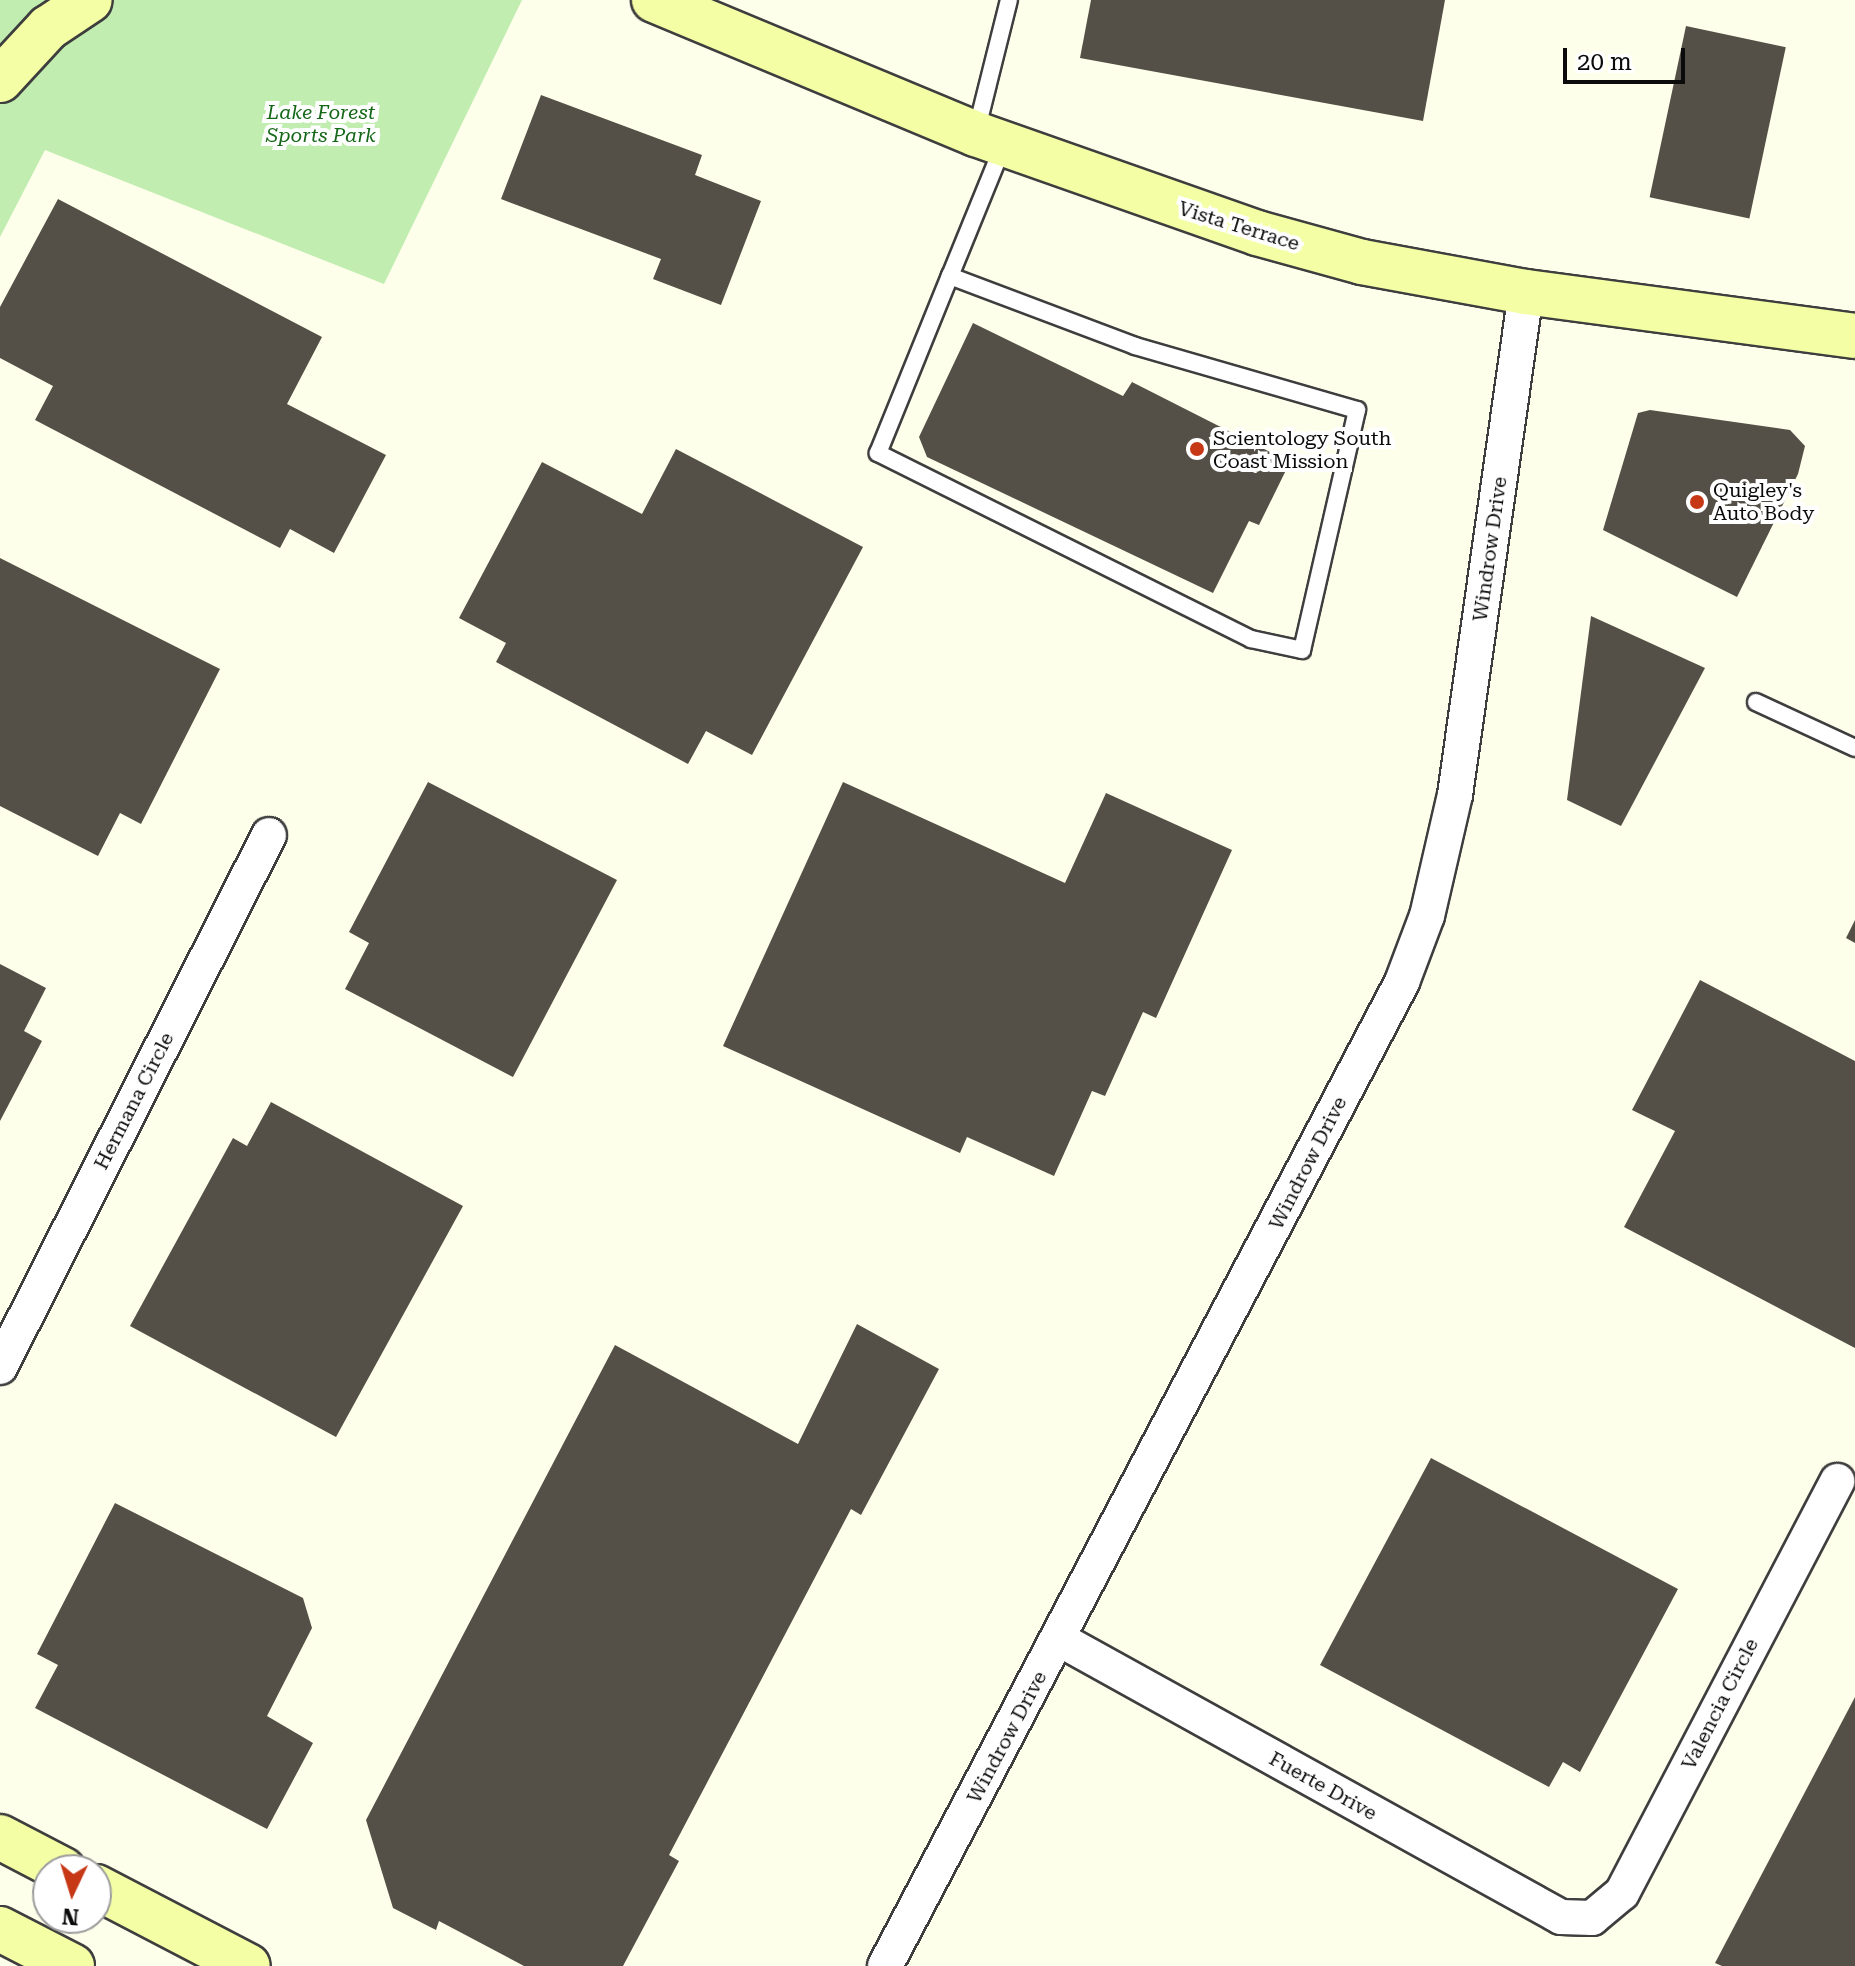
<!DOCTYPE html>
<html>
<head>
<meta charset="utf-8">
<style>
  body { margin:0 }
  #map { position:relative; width:1855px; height:1966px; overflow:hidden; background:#feffea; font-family:"Roboto Serif",serif }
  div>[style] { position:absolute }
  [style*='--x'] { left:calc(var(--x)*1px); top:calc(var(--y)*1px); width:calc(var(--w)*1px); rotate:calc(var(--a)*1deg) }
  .green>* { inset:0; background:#c1edb0 }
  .building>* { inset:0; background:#555047; transform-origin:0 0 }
  .roads { filter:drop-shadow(2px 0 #3e3e3e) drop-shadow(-2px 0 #3e3e3e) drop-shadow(0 2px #3e3e3e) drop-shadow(0 -2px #3e3e3e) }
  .lane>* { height:16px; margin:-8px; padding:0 8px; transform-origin:8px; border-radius:8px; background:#fff }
  .street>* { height:34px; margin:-17px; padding:0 17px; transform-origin:17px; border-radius:17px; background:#fff }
  .secondary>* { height:44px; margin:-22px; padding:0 22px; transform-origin:22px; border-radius:22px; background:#f4ffa5 }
  .dots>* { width:22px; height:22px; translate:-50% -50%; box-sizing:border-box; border:4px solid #fff; border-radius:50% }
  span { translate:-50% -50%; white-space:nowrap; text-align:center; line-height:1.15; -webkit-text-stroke:8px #fff; paint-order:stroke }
  .park-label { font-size:20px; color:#166819; font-style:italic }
  .street-label { font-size:20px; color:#0b0b0b }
  .poi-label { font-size:20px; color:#0b0b0b }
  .left { translate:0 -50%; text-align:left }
  .north { position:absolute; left:32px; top:1854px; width:80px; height:80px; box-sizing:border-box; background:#fff; border:2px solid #9d9d9d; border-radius:50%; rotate:184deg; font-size:22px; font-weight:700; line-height:32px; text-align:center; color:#0b0b0b }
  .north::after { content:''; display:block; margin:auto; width:28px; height:36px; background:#c73817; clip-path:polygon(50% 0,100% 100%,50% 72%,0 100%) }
  .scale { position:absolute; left:1563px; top:48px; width:122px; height:36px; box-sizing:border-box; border:4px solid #0b0b0b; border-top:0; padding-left:10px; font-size:24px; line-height:28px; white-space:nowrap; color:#0b0b0b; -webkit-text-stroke:6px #fff; paint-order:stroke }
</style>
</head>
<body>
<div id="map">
  <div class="green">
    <div style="clip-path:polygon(0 0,522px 0,384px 284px,45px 150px,0 237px)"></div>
  </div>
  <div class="building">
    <div style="clip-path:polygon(1091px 0,1445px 0,1423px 121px,1080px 58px)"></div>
    <div style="left:1686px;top:26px;width:102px;height:175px;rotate:12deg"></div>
    <div style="clip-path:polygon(541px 95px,702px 155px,695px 175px,761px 201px,721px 305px,653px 279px,661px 259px,501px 199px)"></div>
    <div style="clip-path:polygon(58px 199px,322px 337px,287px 404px,386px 455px,334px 553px,290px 529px,280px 548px,35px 420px,53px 386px,0 358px,0 307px)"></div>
    <div style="clip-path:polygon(973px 323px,1123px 396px,1132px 382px,1290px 462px,1259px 525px,1249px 521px,1213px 593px,927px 457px,919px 437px)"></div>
    <div style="clip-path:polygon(1650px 410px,1790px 430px,1805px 446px,1798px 474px,1737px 597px,1603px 530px,1638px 413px)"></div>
    <div style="clip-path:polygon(676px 449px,863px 547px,752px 755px,706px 731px,688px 764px,496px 662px,506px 643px,459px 618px,542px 462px,642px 514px)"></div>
    <div style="clip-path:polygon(0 558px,220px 669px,141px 824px,120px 813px,98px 856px,0 806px)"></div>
    <div style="clip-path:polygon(1591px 616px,1705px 668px,1621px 826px,1567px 800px)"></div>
    <div style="clip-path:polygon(428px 782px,617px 880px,513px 1077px,345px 989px,369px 943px,349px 932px)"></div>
    <div style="clip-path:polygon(843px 782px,1065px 883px,1106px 793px,1232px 850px,1156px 1018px,1143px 1012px,1105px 1096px,1092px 1091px,1054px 1176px,967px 1137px,960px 1153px,723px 1046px)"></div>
    <div style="clip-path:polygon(1855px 920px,1855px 943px,1846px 938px)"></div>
    <div style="clip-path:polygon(0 964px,46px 988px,24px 1031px,42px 1041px,0 1121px)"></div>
    <div style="clip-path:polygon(1700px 980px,1855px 1061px,1855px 1348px,1624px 1227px,1675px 1131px,1632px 1110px)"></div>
    <div style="clip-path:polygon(271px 1102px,463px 1206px,336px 1437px,130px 1326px,233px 1138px,247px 1146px)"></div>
    <div style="clip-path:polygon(857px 1324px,939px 1369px,861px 1515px,851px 1509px,669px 1855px,679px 1861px,623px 1966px,524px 1966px,439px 1921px,436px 1930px,393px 1908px,366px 1820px,615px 1345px,798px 1444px)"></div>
    <div style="clip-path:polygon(1431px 1458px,1678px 1589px,1580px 1772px,1563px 1762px,1549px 1787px,1320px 1665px)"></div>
    <div style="clip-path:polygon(115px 1503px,303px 1598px,312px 1628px,267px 1716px,313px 1743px,267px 1829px,35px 1708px,58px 1665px,37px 1654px)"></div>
    <div style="clip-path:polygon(1855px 1697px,1855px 1966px,1722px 1966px,1715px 1963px)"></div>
  </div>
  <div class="roads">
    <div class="lane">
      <div style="--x:976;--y:132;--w:136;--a:-76"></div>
      <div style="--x:950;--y:276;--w:198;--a:20.7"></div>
      <div style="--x:1135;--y:346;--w:231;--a:16.1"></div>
      <div style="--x:1357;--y:410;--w:246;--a:102.9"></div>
      <div style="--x:1302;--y:650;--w:52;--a:-167.8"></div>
      <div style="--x:1251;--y:639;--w:417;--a:-153.5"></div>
      <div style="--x:878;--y:453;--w:191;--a:-67.9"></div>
      <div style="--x:950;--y:276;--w:140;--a:-67.8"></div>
      <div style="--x:1756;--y:702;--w:109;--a:24.9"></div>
    </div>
    <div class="street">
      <div style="--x:0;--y:1367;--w:596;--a:-63.18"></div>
      <div style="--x:1059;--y:1639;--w:574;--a:28.98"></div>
      <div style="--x:1561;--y:1917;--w:31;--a:2"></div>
      <div style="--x:1592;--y:1918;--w:39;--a:-40"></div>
      <div style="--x:1622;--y:1893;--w:465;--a:-62.4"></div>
      <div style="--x:885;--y:1966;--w:1112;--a:-62.28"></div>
      <div style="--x:1402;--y:982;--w:71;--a:-69.3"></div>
      <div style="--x:1427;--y:916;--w:124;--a:-77"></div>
      <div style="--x:1455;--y:795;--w:508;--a:-81.97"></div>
    </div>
    <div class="secondary">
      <div style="--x:654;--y:0;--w:349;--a:22.6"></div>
      <div style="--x:976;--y:134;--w:298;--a:19.4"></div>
      <div style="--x:1257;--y:233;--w:109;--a:15.4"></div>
      <div style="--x:1362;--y:262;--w:167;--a:10.4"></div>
      <div style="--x:1526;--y:292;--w:332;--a:7.6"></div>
      <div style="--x:0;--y:80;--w:71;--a:-47.3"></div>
      <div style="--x:48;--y:28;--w:50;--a:-33.7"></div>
      <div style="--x:0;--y:1837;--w:71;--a:27.6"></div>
      <div style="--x:96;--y:1887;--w:171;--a:27.5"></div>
      <div style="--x:0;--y:1929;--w:81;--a:27.2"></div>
    </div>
  </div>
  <div class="dots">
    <div style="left:1197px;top:449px;background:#c73817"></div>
    <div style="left:1697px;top:502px;background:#c73817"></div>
  </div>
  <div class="park-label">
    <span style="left:321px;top:124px">Lake Forest<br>Sports Park</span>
  </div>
  <div class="street-label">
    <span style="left:1239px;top:226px;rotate:17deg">Vista Terrace</span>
    <span style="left:1490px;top:549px;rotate:-82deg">Windrow Drive</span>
    <span style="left:134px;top:1101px;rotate:-63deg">Hermana Circle</span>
    <span style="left:1308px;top:1163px;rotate:-63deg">Windrow Drive</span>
    <span style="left:1720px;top:1704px;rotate:-63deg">Valencia Circle</span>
    <span style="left:1007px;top:1737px;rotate:-62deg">Windrow Drive</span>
    <span style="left:1323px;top:1786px;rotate:29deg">Fuerte Drive</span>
  </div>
  <div class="poi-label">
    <span class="left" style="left:1213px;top:450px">Scientology South<br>Coast Mission</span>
    <span class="left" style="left:1713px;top:502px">Quigley's<br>Auto Body</span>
  </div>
  <div class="north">N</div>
  <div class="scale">20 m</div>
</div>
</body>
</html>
